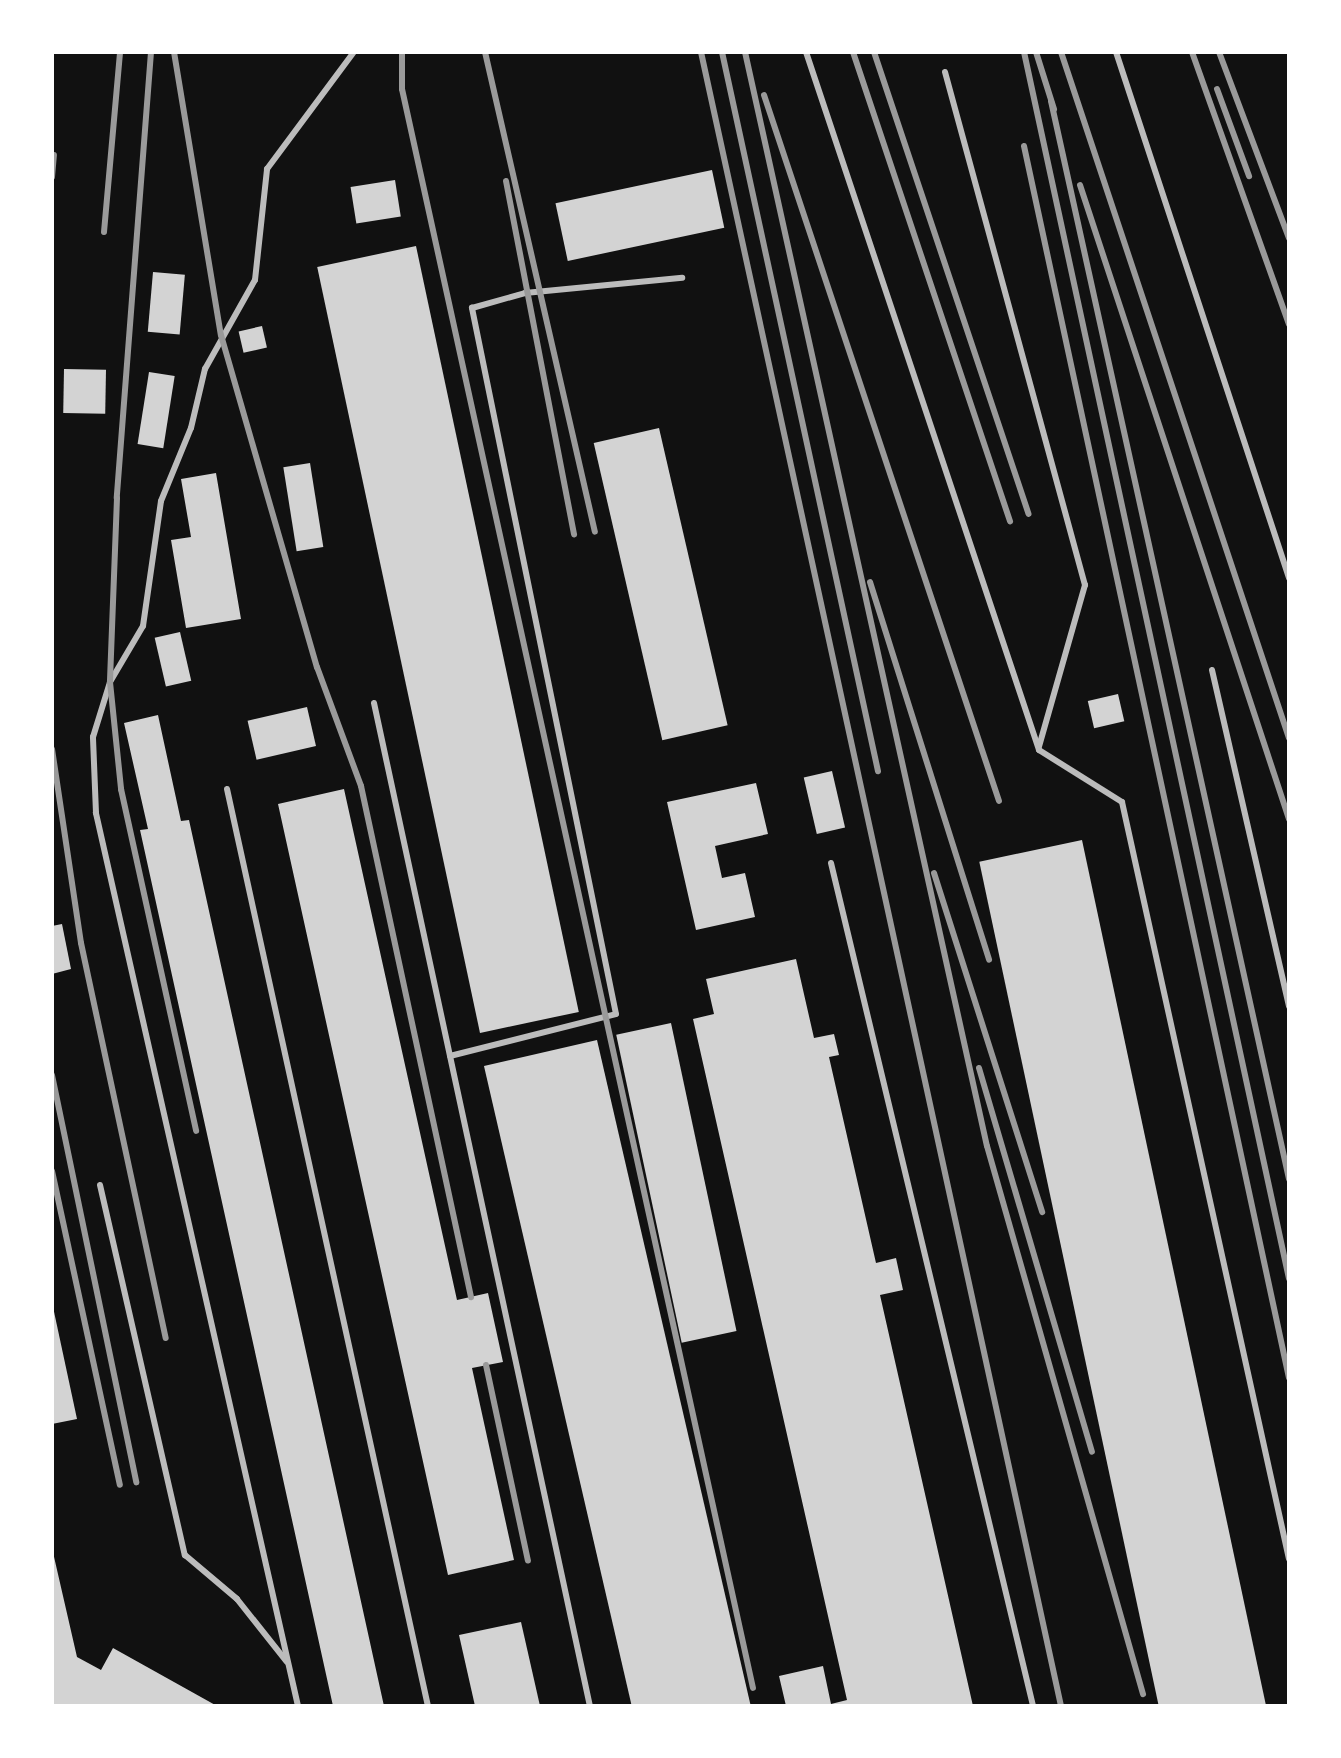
<!DOCTYPE html>
<html>
<head>
<meta charset="utf-8">
<style>
  body { margin:0 }
  #map { position:relative; width:1341px; height:1758px; overflow:hidden; background:#111; font-family:Ubuntu,sans-serif }
  div>[style] { position:absolute }
  [style*='--x'] { left:calc(var(--x)*1px); top:calc(var(--y)*1px); width:calc(var(--w)*1px); rotate:calc(var(--a)*1deg) }
  .building>* { inset:0; background:#d3d3d3; transform-origin:0 0 }
  .service>* { height:6px; margin:-3px; padding:0 3px; transform-origin:3px; border-radius:3px; background:#bcbcbc }
  .rail>* { height:6px; margin:-3px; padding:0 3px; transform-origin:3px; border-radius:3px; background:#9a9a9a }
  span { translate:-50% -50%; white-space:nowrap; text-align:center; line-height:1.15; -webkit-text-stroke:8px #fff; paint-order:stroke }
  .frame { position:absolute; inset:0; border:54px solid #fff; pointer-events:none }
</style>
</head>
<body>
<div id="map">
  <div class="building">
    <div style="left:712px;top:170px;width:59px;height:160px;rotate:78deg"></div>
    <div style="left:395px;top:180px;width:37px;height:45px;rotate:81deg"></div>
    <div style="left:416px;top:246px;width:783px;height:101px;rotate:78deg"></div>
    <div style="left:153px;top:272px;width:32px;height:60px;rotate:5deg"></div>
    <div style="left:262px;top:326px;width:22px;height:24px;rotate:77deg"></div>
    <div style="left:64px;top:369px;width:42px;height:44px;rotate:1deg"></div>
    <div style="left:149px;top:372px;width:26px;height:73px;rotate:9deg"></div>
    <div style="left:659px;top:428px;width:305px;height:67px;rotate:77deg"></div>
    <div style="left:310px;top:463px;width:85px;height:27px;rotate:81deg"></div>
    <div style="clip-path:polygon(216px 473px,241px 619px,186px 628px,171px 540px,191px 537px,181px 479px)"></div>
    <div style="left:180px;top:632px;width:50px;height:26px;rotate:77deg"></div>
    <div style="left:1118px;top:694px;width:28px;height:31px;rotate:77deg"></div>
    <div style="left:307px;top:707px;width:40px;height:61px;rotate:77deg"></div>
    <div style="clip-path:polygon(158px 715px,181px 821px,189px 820px,384px 1706px,333px 1706px,140px 830px,148px 829px,124px 723px)"></div>
    <div style="left:832px;top:771px;width:58px;height:29px;rotate:77deg"></div>
    <div style="clip-path:polygon(756px 783px,768px 834px,715px 846px,722px 878px,745px 873px,755px 917px,696px 930px,667px 802px)"></div>
    <div style="clip-path:polygon(344px 789px,457px 1300px,488px 1293px,503px 1362px,472px 1368px,514px 1560px,448px 1575px,278px 804px)"></div>
    <div style="left:1082px;top:840px;width:887px;height:105px;rotate:78deg"></div>
    <div style="clip-path:polygon(62px 924px,71px 969px,52px 974px,52px 926px)"></div>
    <div style="clip-path:polygon(796px 959px,814px 1038px,834px 1034px,839px 1055px,829px 1057px,876px 1263px,896px 1258px,903px 1290px,880px 1295px,973px 1706px,786px 1706px,779px 1676px,823px 1666px,831px 1704px,847px 1700px,693px 1019px,714px 1014px,706px 979px)"></div>
    <div style="left:671px;top:1023px;width:315px;height:56px;rotate:78deg"></div>
    <div style="left:597px;top:1040px;width:682px;height:116px;rotate:77deg"></div>
    <div style="clip-path:polygon(53px 1307px,77px 1419px,52px 1424px,52px 1308px)"></div>
    <div style="clip-path:polygon(52px 1548px,77px 1657px,101px 1670px,113px 1648px,217px 1706px,52px 1706px)"></div>
    <div style="clip-path:polygon(521px 1622px,540px 1706px,475px 1706px,459px 1635px)"></div>
  </div>
  <div class="service">
    <div style="--x:806;--y:52;--w:736;--a:71.54"></div>
    <div style="--x:1039;--y:750;--w:98;--a:32.1"></div>
    <div style="--x:1122;--y:802;--w:775;--a:77.56"></div>
    <div style="--x:1116;--y:52;--w:554;--a:71.79"></div>
    <div style="--x:945;--y:72;--w:532;--a:74.74"></div>
    <div style="--x:1085;--y:585;--w:168;--a:105.9"></div>
    <div style="--x:1212;--y:670;--w:345;--a:77.1"></div>
    <div style="--x:374;--y:703;--w:1026;--a:77.85"></div>
    <div style="--x:227;--y:789;--w:939;--a:77.64"></div>
    <div style="--x:831;--y:863;--w:867;--a:76.52"></div>
    <div style="--x:450;--y:1056;--w:171;--a:-14.2"></div>
    <div style="--x:616;--y:1014;--w:721;--a:-101.53"></div>
    <div style="--x:472;--y:308;--w:55;--a:-15.8"></div>
    <div style="--x:525;--y:293;--w:158;--a:-5.5"></div>
    <div style="--x:100;--y:1185;--w:380;--a:77.1"></div>
    <div style="--x:185;--y:1555;--w:68;--a:40.2"></div>
    <div style="--x:237;--y:1599;--w:80;--a:51.6"></div>
    <div style="--x:298;--y:1706;--w:916;--a:-102.75"></div>
    <div style="--x:96;--y:813;--w:76;--a:-92.3"></div>
    <div style="--x:93;--y:737;--w:58;--a:-72.8"></div>
    <div style="--x:110;--y:682;--w:65;--a:-59.5"></div>
    <div style="--x:143;--y:626;--w:126;--a:-81.8"></div>
    <div style="--x:161;--y:501;--w:79;--a:-67.7"></div>
    <div style="--x:191;--y:428;--w:61;--a:-76.7"></div>
    <div style="--x:205;--y:369;--w:102;--a:-60.7"></div>
    <div style="--x:255;--y:280;--w:112;--a:-83.8"></div>
    <div style="--x:267;--y:169;--w:146;--a:-53.4"></div>
  </div>
  <div class="rail">
    <div style="--x:151;--y:52;--w:447;--a:94.4"></div>
    <div style="--x:117;--y:498;--w:184;--a:92.2"></div>
    <div style="--x:110;--y:682;--w:108;--a:84.1"></div>
    <div style="--x:121;--y:789;--w:350;--a:77.6"></div>
    <div style="--x:174;--y:52;--w:287;--a:80.6"></div>
    <div style="--x:221;--y:335;--w:346;--a:73.9"></div>
    <div style="--x:317;--y:667;--w:127;--a:69.7"></div>
    <div style="--x:361;--y:786;--w:523;--a:77.85"></div>
    <div style="--x:402;--y:52;--w:37;--a:90"></div>
    <div style="--x:402;--y:89;--w:1637;--a:77.62"></div>
    <div style="--x:485;--y:52;--w:492;--a:77.1"></div>
    <div style="--x:701;--y:52;--w:1693;--a:77.72"></div>
    <div style="--x:722;--y:52;--w:736;--a:77.76"></div>
    <div style="--x:745;--y:52;--w:1120;--a:77.53"></div>
    <div style="--x:987;--y:1146;--w:570;--a:74.11"></div>
    <div style="--x:853;--y:52;--w:495;--a:71.5"></div>
    <div style="--x:874;--y:52;--w:487;--a:71.5"></div>
    <div style="--x:1024;--y:52;--w:1255;--a:77.81"></div>
    <div style="--x:1036;--y:52;--w:60;--a:72.5"></div>
    <div style="--x:1061;--y:52;--w:723;--a:71.62"></div>
    <div style="--x:1192;--y:52;--w:289;--a:70.4"></div>
    <div style="--x:1219;--y:52;--w:199;--a:69.4"></div>
    <div style="--x:1217;--y:89;--w:93;--a:69.8"></div>
    <div style="--x:764;--y:95;--w:744;--a:71.59"></div>
    <div style="--x:1051;--y:101;--w:1104;--a:77.55"></div>
    <div style="--x:1024;--y:146;--w:1260;--a:77.86"></div>
    <div style="--x:52;--y:177;--w:22;--a:-85"></div>
    <div style="--x:506;--y:181;--w:360;--a:79.1"></div>
    <div style="--x:1080;--y:185;--w:668;--a:71.76"></div>
    <div style="--x:104;--y:232;--w:181;--a:-84.9"></div>
    <div style="--x:870;--y:582;--w:396;--a:72.5"></div>
    <div style="--x:52;--y:749;--w:196;--a:81.5"></div>
    <div style="--x:81;--y:943;--w:404;--a:77.9"></div>
    <div style="--x:934;--y:873;--w:356;--a:72.3"></div>
    <div style="--x:979;--y:1068;--w:400;--a:73.6"></div>
    <div style="--x:52;--y:1075;--w:416;--a:78.3"></div>
    <div style="--x:52;--y:1171;--w:321;--a:77.8"></div>
    <div style="--x:486;--y:1365;--w:200;--a:77.9"></div>
  </div>
  <div class="frame"></div>
</div>
</body>
</html>
